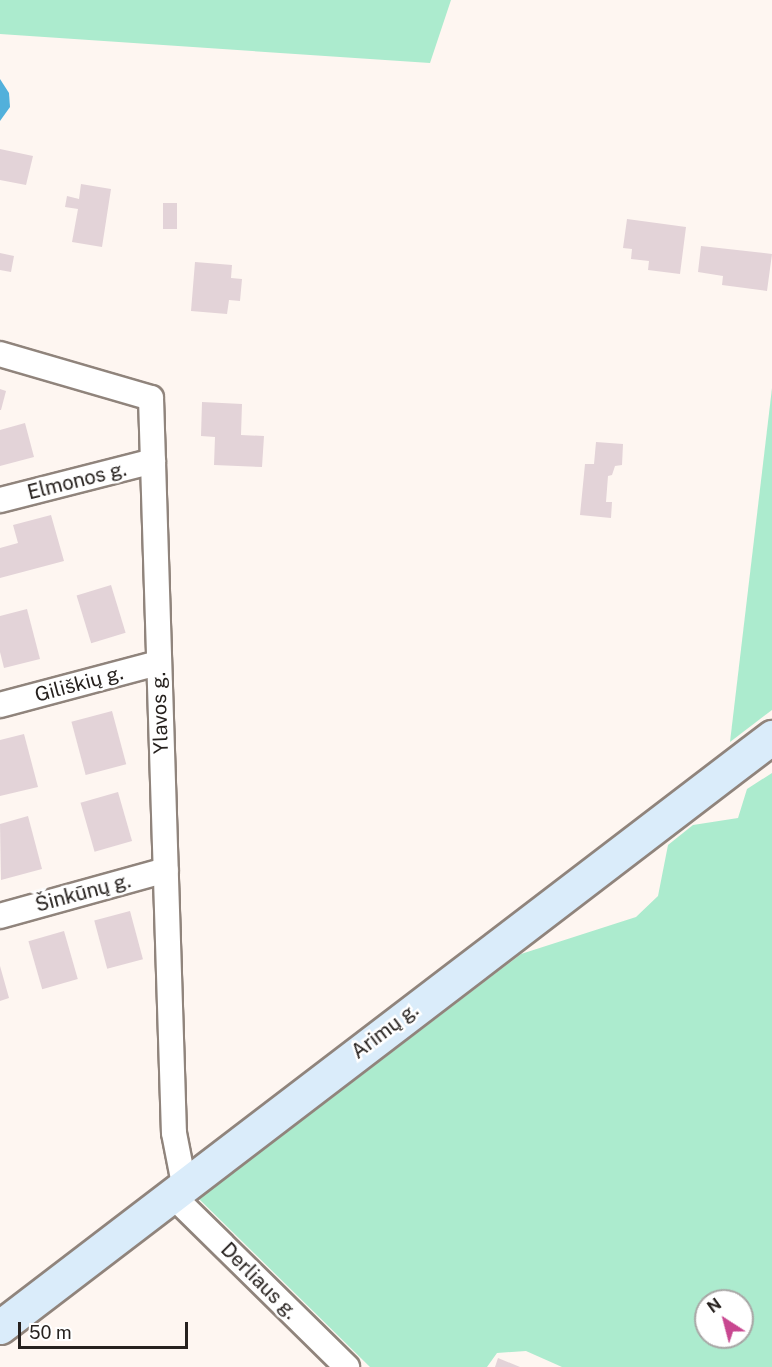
<!DOCTYPE html>
<html>
<head>
<meta charset="utf-8">
<style>
  body { margin:0 }
  #map { position:relative; width:772px; height:1367px; overflow:hidden; background:#fef6f1; font-family:"Public Sans",sans-serif }
  div>[style] { position:absolute }
  [style*='--x'] { left:calc(var(--x)*1px); top:calc(var(--y)*1px); width:calc(var(--w)*1px); rotate:calc(var(--a)*1deg) }
  .green>* { inset:0; background:#acebce }
  .water>* { inset:0; background:#52b0db }
  .building>* { inset:0; background:#e3d3d8; transform-origin:0 0 }
  .roads { filter:drop-shadow(2px 0 #90847c) drop-shadow(-2px 0 #90847c) drop-shadow(0 2px #90847c) drop-shadow(0 -2px #90847c) }
  .street>* { height:24px; margin:-12px; padding:0 12px; transform-origin:12px; border-radius:12px; background:#fff }
  .secondary>* { height:33px; margin:-16.5px; padding:0 16.5px; transform-origin:16.5px; border-radius:16.5px; background:#daecfa }
  span { translate:-50% -50%; white-space:nowrap; text-align:center; line-height:1.15; -webkit-text-stroke:5px #fff; paint-order:stroke }
  .street-label { font-size:20px; color:#26211e }
  .north { position:absolute; left:694px; top:1289px; width:60px; height:60px; box-sizing:border-box; background:#fff; border:2px solid #a8a6a5; border-radius:50%; rotate:324deg; font-size:16px; font-weight:700; line-height:24px; text-align:center; color:#26211e }
  .north::after { content:''; display:block; margin:auto; width:21px; height:27px; background:#c84790; clip-path:polygon(50% 0,100% 100%,50% 72%,0 100%) }
  .scale { position:absolute; left:18px; top:1322px; width:170px; height:27px; box-sizing:border-box; border:3px solid #26211e; border-top:0; padding-left:8px; font-size:18px; line-height:21px; white-space:nowrap; color:#26211e; -webkit-text-stroke:4px #fff; paint-order:stroke }
</style>
</head>
<body>
<div id="map">
  <div class="green">
    <div style="clip-path:polygon(0 0,451px 0,430px 63px,0 34px)"></div>
    <div style="clip-path:polygon(772px 388px,772px 710px,730px 742px)"></div>
    <div style="clip-path:polygon(evenodd,772px 773px,772px 1367px,562px 1367px,526px 1351px,497px 1353px,487px 1367px,370px 1367px,199px 1199px,521px 954px,636px 917px,658px 896px,668px 845px,693px 825px,738px 818px,747px 789px,772px 773px,706px 1301px,742px 1301px,742px 1337px,706px 1337px,706px 1301px)"></div>
  </div>
  <div class="water">
    <div style="clip-path:polygon(0 79px,9px 93px,10px 107px,0 121px)"></div>
  </div>
  <div class="building">
    <div style="clip-path:polygon(0 149px,33px 156px,26px 185px,0 180px)"></div>
    <div style="clip-path:polygon(81px 184px,111px 189px,102px 247px,72px 242px,78px 209px,65px 207px,67px 196px,79px 199px)"></div>
    <div style="left:163px;top:203px;width:14px;height:26px"></div>
    <div style="clip-path:polygon(627px 219px,686px 227px,680px 274px,648px 270px,649px 261px,631px 259px,632px 249px,623px 248px)"></div>
    <div style="clip-path:polygon(701px 246px,772px 254px,767px 291px,722px 285px,723px 276px,698px 272px)"></div>
    <div style="clip-path:polygon(0 253px,14px 256px,11px 272px,0 270px)"></div>
    <div style="clip-path:polygon(195px 262px,232px 265px,231px 278px,242px 279px,240px 301px,229px 300px,227px 314px,191px 311px)"></div>
    <div style="clip-path:polygon(0 389px,6px 391px,1px 410px,0 410px)"></div>
    <div style="clip-path:polygon(202px 402px,242px 404px,241px 435px,264px 436px,262px 467px,214px 465px,215px 437px,201px 436px)"></div>
    <div style="clip-path:polygon(25px 423px,34px 457px,0 466px,0 430px)"></div>
    <div style="clip-path:polygon(596px 442px,623px 444px,622px 465px,615px 466px,612px 475px,608px 476px,606px 502px,612px 502px,611px 518px,580px 515px,585px 464px,594px 464px)"></div>
    <div style="clip-path:polygon(51px 515px,64px 561px,0 578px,0 548px,18px 543px,13px 525px)"></div>
    <div style="left:111px;top:585px;width:50px;height:36px;rotate:73deg"></div>
    <div style="clip-path:polygon(27px 609px,40px 659px,4px 668px,0 652px,0 616px)"></div>
    <div style="left:112px;top:711px;width:55px;height:42px;rotate:75deg"></div>
    <div style="clip-path:polygon(24px 734px,38px 787px,0 796px,0 740px)"></div>
    <div style="left:118px;top:792px;width:51px;height:39px;rotate:74deg"></div>
    <div style="clip-path:polygon(28px 816px,42px 869px,1px 880px,0 824px)"></div>
    <div style="left:130px;top:911px;width:50px;height:37px;rotate:75deg"></div>
    <div style="left:64px;top:931px;width:50px;height:37px;rotate:74deg"></div>
    <div style="clip-path:polygon(0 966px,9px 998px,0 1001px)"></div>
    <div style="clip-path:polygon(498px 1358px,520px 1367px,495px 1367px)"></div>
  </div>
  <div class="roads">
    <div class="street">
      <div style="--x:0;--y:354;--w:157;--a:16.2"></div>
      <div style="--x:151;--y:398;--w:735;--a:88.21"></div>
      <div style="--x:174;--y:1133;--w:52;--a:78.9"></div>
      <div style="--x:0;--y:500;--w:158;--a:-14.3"></div>
      <div style="--x:0;--y:705;--w:163;--a:-14.9"></div>
      <div style="--x:0;--y:916;--w:172;--a:-15.5"></div>
      <div style="--x:171;--y:1194;--w:247;--a:44.5"></div>
    </div>
    <div class="secondary">
      <div style="--x:0;--y:1327;--w:972;--a:-37.39"></div>
    </div>
  </div>
  <div class="street-label">
    <span style="left:77px;top:481px;rotate:-14deg">Elmonos g.</span>
    <span style="left:79px;top:684px;rotate:-15deg">Giliškių g.</span>
    <span style="left:160px;top:713px;rotate:-92deg">Ylavos g.</span>
    <span style="left:83px;top:893px;rotate:-15deg">Šinkūnų g.</span>
    <span style="left:385px;top:1031px;rotate:-37deg">Arimų g.</span>
    <span style="left:259px;top:1281px;rotate:45deg">Derliaus g.</span>
  </div>
  <div class="north">N</div>
  <div class="scale">50 m</div>
</div>
</body>
</html>
